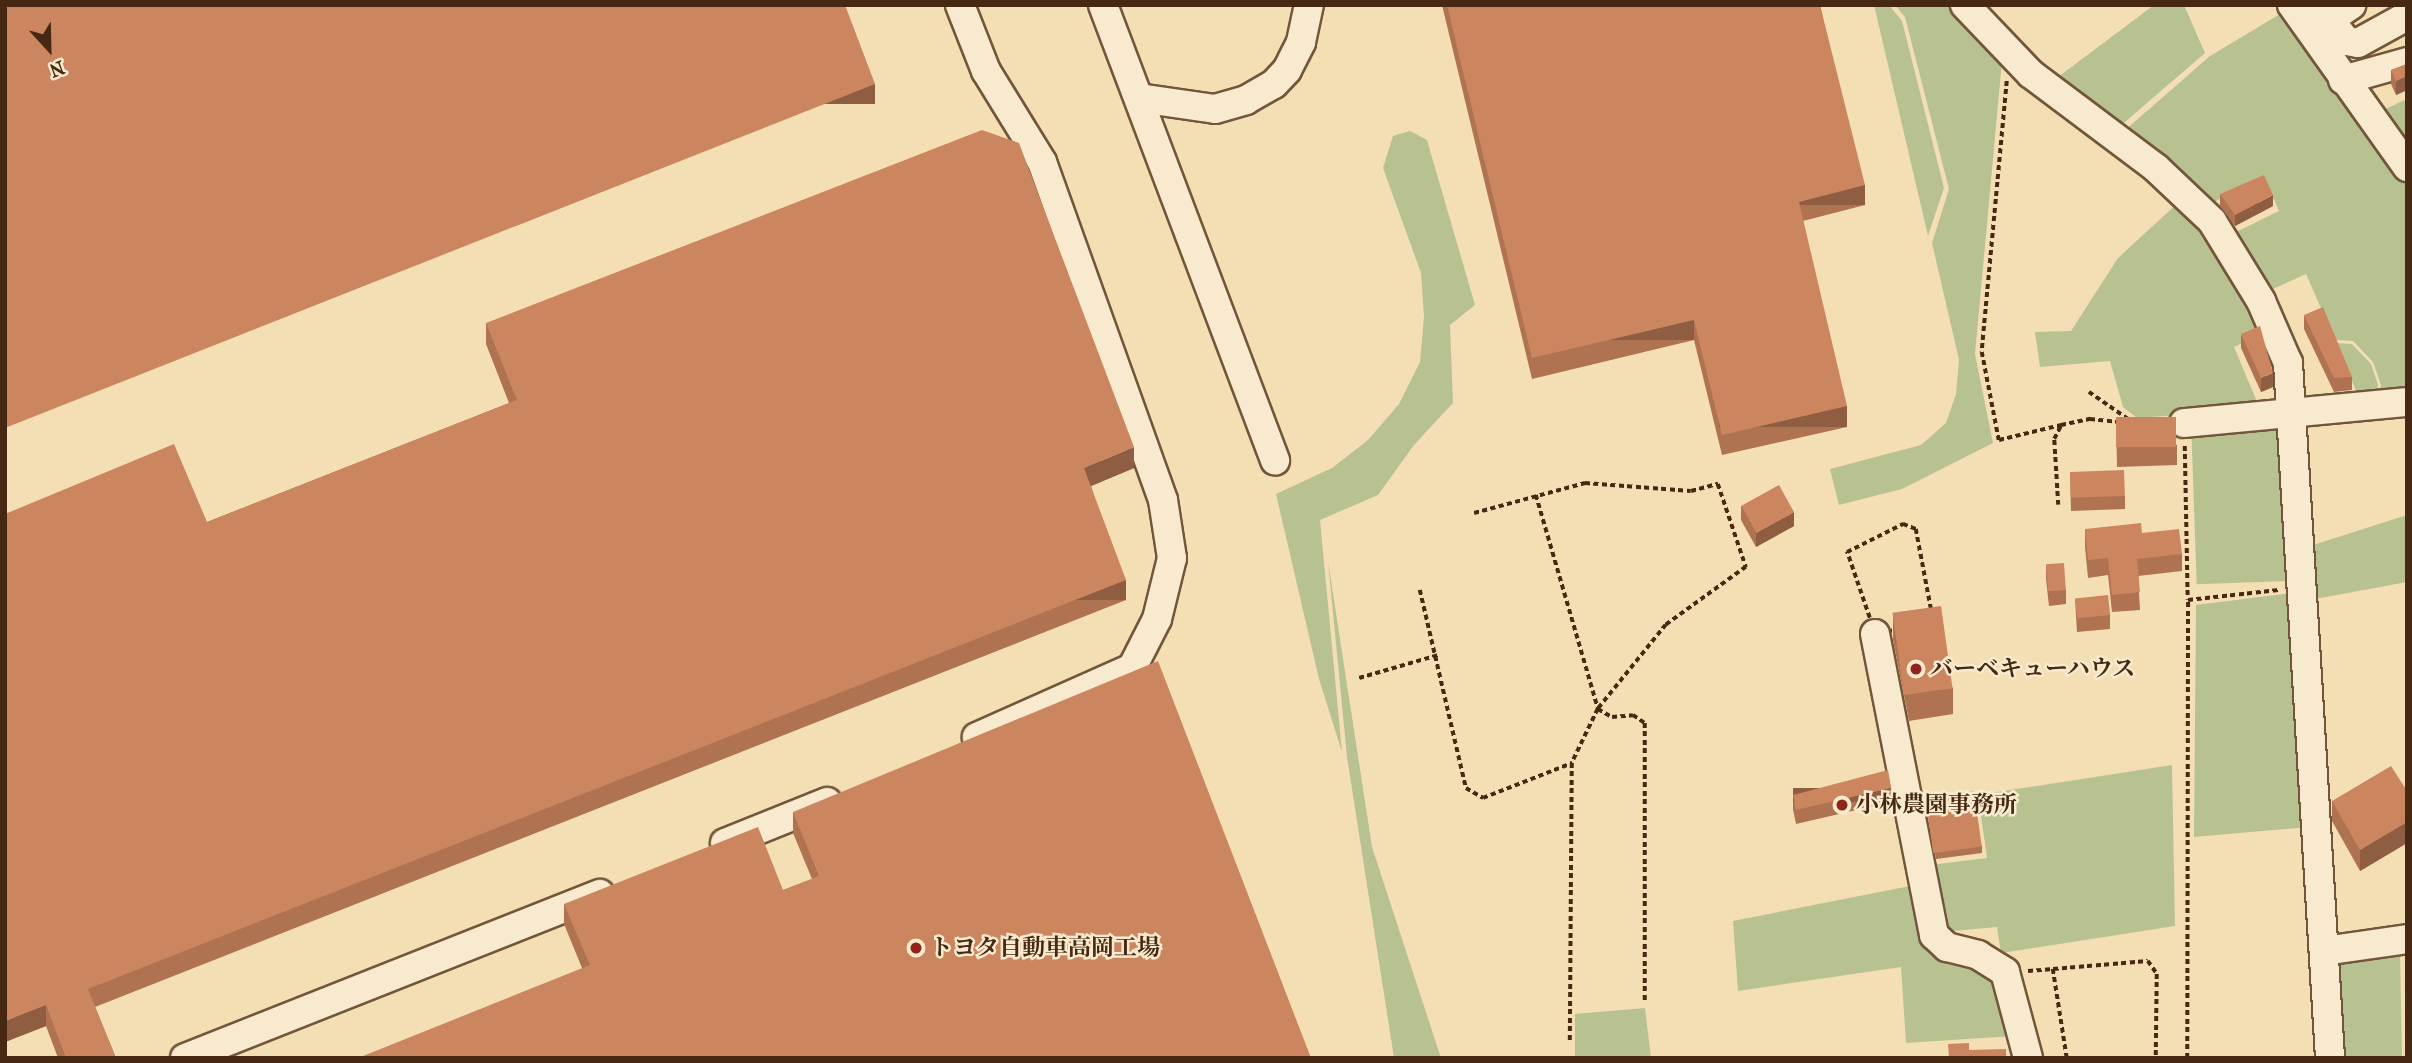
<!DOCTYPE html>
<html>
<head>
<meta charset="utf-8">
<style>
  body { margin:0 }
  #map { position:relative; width:2412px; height:1063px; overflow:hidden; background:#f4dfb4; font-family:"IM FELL French Canon","Noto Serif JP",serif }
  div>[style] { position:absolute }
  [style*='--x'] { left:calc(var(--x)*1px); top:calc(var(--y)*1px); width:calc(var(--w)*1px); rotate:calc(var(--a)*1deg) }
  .green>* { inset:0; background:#b8c290; transform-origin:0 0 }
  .path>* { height:3.5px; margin-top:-1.75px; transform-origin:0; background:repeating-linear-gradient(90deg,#472812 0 5px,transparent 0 8.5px) }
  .roads { filter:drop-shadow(2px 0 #72563a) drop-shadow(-2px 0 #72563a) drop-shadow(0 2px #72563a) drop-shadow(0 -2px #72563a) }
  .minor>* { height:28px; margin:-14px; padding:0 14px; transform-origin:14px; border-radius:14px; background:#f8eace }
  .wall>* { inset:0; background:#af7352 }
  .shaded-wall>* { inset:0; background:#8f5e42; transform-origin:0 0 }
  .building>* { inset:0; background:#cc865f; transform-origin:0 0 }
  .dots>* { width:19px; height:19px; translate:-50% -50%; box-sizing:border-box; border:4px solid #f8eace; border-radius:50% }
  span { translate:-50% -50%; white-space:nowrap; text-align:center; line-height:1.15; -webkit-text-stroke:5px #f8eace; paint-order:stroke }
  .poi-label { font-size:23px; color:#472812; font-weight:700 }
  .left { translate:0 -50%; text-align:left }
  .frame { position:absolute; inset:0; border:7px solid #472812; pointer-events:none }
  .north { position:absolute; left:14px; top:14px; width:70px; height:70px; -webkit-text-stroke:5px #f8eace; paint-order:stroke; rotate:158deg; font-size:19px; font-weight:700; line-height:28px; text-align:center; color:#472812 }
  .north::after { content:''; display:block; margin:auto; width:24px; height:32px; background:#472812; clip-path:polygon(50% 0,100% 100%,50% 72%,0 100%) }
</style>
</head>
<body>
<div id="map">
  <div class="green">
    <div style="clip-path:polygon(1874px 5px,1889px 5px,1902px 21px,1944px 188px,1928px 236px)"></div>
    <div style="clip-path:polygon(1895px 5px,1952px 5px,2002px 61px,1975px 354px,1993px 443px,1902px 489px,1839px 505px,1830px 469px,1921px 445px,1946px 423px,1956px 394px,1959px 360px,1932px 243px,1949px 189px,1905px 17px)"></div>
    <div style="clip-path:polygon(2154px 5px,2184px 5px,2205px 53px,2118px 128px,2054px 80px)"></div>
    <div style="clip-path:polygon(2285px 11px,2407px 179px,2407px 394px,2379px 397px,2381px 385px,2373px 362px,2353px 341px,2335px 340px,2306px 274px,2264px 293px,2230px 235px,2279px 211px,2265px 179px,2207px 205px,2124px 131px,2210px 56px)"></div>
    <div style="clip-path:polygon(2407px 99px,2407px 150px,2379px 112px)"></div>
    <div style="clip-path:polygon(1410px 131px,1427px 140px,1475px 305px,1450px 325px,1453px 403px,1414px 445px,1378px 495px,1320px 520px,1342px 752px,1319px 679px,1276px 494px,1332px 468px,1368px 440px,1399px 404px,1420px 362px,1424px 317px,1421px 273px,1383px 168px,1393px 136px)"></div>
    <div style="clip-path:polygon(2181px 200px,2206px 224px,2266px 332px,2234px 347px,2260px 409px,2137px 418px,2123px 407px,2110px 361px,2040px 367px,2035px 332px,2071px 331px,2118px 258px)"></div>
    <div style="clip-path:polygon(2336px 343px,2352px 344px,2371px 364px,2378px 385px,2376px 397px,2360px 400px)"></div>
    <div style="left:2288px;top:420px;width:161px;height:97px;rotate:88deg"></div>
    <div style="clip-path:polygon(2407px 515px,2407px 582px,2315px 599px,2313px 545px)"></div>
    <div style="clip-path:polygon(1328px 561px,1372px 847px,1441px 1058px,1394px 1058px,1347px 757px)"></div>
    <div style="clip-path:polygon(2293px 593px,2308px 827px,2194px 837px,2196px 605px)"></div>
    <div style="clip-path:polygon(2172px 765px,2175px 926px,2001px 953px,1997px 927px,1942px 932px,1930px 865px,1987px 858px,1978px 795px)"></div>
    <div style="clip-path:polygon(1915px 885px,1924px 937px,1998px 977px,2013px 1036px,1906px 1043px,1901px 967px,1738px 991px,1733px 921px)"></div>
    <div style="clip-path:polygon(2400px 952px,2402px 1058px,2340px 1058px,2333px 961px)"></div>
    <div style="clip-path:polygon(1645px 1008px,1651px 1058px,1575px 1058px,1575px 1014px)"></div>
  </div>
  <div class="path">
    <div style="--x:2007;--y:81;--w:272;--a:95.3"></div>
    <div style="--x:1982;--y:352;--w:90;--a:79.1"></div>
    <div style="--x:1999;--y:440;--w:64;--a:-13.6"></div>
    <div style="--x:2089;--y:392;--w:47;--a:34.7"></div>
    <div style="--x:2185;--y:446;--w:154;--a:88.9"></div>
    <div style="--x:2188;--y:600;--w:91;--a:-6.3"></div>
    <div style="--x:1536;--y:495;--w:223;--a:73.8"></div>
    <div style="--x:1598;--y:709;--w:16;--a:30"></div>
    <div style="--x:1612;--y:717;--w:21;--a:-5"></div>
    <div style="--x:1633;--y:715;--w:14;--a:34"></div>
    <div style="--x:1645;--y:723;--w:280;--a:90"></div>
    <div style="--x:2058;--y:505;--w:66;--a:-93.5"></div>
    <div style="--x:2054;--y:439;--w:16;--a:-63"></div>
    <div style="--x:2061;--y:425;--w:30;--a:-12"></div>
    <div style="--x:2090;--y:419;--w:30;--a:6"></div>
    <div style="--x:1474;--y:513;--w:115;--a:-15.1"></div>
    <div style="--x:1585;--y:483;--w:106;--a:4.3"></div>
    <div style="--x:1691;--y:491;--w:28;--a:-15"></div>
    <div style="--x:1718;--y:484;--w:88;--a:71.4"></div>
    <div style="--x:1746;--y:567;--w:99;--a:144.1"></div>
    <div style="--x:1666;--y:625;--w:108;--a:129"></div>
    <div style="--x:1598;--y:709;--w:60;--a:115.7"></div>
    <div style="--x:1572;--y:763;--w:279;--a:90.4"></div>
    <div style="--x:1903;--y:524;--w:14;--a:21"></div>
    <div style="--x:1916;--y:529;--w:97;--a:79.3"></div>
    <div style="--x:1934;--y:624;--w:60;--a:170.4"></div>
    <div style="--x:1875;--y:634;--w:87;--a:-108.9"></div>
    <div style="--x:1847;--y:552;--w:63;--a:-26.6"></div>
    <div style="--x:1420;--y:590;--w:203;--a:76.9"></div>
    <div style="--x:1466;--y:788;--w:20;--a:30"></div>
    <div style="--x:1483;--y:798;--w:96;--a:-21.5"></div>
    <div style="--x:1359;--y:678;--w:82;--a:-16.2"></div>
    <div style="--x:2053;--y:969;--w:90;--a:81.1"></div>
    <div style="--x:2028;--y:971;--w:120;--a:-4.8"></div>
    <div style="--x:2148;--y:961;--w:16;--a:55"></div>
    <div style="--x:2157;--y:974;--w:84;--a:90.7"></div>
    <div style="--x:2187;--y:1058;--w:458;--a:-89.9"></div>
  </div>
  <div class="roads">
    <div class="minor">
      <div style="--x:960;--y:5;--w:71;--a:68.5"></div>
      <div style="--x:986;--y:71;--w:107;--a:58.4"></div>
      <div style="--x:1042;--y:162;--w:359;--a:70.3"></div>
      <div style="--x:1163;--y:500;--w:59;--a:81.2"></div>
      <div style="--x:1172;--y:558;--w:63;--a:103.8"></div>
      <div style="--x:1157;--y:619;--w:55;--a:117"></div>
      <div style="--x:1132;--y:668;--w:170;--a:156"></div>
      <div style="--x:1103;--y:5;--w:487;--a:69.3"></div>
      <div style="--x:1965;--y:5;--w:95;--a:46.3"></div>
      <div style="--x:2031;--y:74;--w:156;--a:36.9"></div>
      <div style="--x:2156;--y:168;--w:77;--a:43.4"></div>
      <div style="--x:2212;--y:221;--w:94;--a:58.5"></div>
      <div style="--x:2261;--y:301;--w:68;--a:66.5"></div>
      <div style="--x:2288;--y:363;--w:696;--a:86.54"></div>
      <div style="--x:2292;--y:5;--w:199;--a:54.6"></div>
      <div style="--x:2319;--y:5;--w:45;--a:53.1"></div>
      <div style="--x:2346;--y:41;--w:12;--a:9"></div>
      <div style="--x:2358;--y:43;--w:56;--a:-28.9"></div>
      <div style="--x:2329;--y:20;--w:27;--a:-34"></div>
      <div style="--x:2343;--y:80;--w:66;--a:-15.7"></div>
      <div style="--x:1139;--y:98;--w:77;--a:8.2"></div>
      <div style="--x:1215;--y:109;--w:32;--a:-16"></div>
      <div style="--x:1246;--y:100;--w:32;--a:-30"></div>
      <div style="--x:1274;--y:84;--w:19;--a:-47"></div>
      <div style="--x:1287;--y:70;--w:31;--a:-63"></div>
      <div style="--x:1301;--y:42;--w:38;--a:-78"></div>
      <div style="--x:2184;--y:423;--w:224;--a:-5.4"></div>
      <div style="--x:1875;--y:634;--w:307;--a:78.9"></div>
      <div style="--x:1934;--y:935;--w:18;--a:43"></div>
      <div style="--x:1947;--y:947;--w:32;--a:14"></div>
      <div style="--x:1978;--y:955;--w:32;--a:32"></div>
      <div style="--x:2005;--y:972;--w:89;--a:75"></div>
      <div style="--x:725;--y:843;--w:110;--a:-21.9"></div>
      <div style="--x:2324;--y:951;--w:84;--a:-8.2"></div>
      <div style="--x:185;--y:1058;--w:446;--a:-21.6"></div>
    </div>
  </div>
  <div class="wall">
    <div style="clip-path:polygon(1442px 5px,1820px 5px,1865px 205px,1803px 221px,1847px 427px,1722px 455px,1694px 340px,1532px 379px)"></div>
    <div style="clip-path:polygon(2407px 64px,2407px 90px,2396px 95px,2391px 84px,2391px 70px)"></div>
    <div style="clip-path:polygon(2220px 194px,2273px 206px,2235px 226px,2220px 206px)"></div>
    <div style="clip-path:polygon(2304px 315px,2352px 377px,2352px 390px,2334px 392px,2304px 329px)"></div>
    <div style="clip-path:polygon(486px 323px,1134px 468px,1091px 486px,1126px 600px,95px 1007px,116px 1058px,58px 1058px,46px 1026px,5px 1042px,207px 522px,509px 403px,486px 344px)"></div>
    <div style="clip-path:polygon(2241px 334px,2273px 387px,2261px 392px,2241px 348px)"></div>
    <div style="clip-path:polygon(2116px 417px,2177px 445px,2177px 465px,2117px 467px)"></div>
    <div style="clip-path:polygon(2070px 472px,2125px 496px,2125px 509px,2071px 511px)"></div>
    <div style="clip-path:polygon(1741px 506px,1794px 526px,1756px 547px,1741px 520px)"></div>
    <div style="clip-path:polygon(2085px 529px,2142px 533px,2182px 554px,2182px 571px,2138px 576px,2140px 610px,2112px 612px,2108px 575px,2088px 578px,2085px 547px)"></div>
    <div style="clip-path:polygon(2046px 565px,2066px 590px,2066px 604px,2049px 606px,2046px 579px)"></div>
    <div style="clip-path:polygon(2075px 599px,2110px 615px,2110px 629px,2077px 632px)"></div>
    <div style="clip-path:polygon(1893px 613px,1953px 688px,1953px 714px,1909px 721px,1893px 640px)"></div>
    <div style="clip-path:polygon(2407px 791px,2407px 843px,2360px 871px,2332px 821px,2332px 801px)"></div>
    <div style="clip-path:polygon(1793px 795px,1891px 802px,1796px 824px,1793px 809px)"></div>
    <div style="clip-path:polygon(1926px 799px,1982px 846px,1982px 853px,1936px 859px,1926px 806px)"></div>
    <div style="clip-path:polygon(793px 812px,1311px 1058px,582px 968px,564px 924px,564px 904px,783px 890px,812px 879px,793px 833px)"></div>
  </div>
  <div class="shaded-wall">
    <div style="clip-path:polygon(2407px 76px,2407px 90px,2396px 95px,2396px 81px)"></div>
    <div style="left:875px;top:84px;width:20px;height:936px;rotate:90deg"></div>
    <div style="left:1865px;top:185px;width:20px;height:68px;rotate:90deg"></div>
    <div style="clip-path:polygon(2273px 195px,2273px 206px,2235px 226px,2235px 215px)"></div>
    <div style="left:1694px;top:320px;width:20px;height:166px;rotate:90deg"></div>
    <div style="clip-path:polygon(2273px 373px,2273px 387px,2261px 392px,2261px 378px)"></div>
    <div style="left:1847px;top:406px;width:21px;height:128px;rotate:90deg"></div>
    <div style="clip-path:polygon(1134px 447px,1134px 468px,1084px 489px,1084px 468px)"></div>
    <div style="clip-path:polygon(1794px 512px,1794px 526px,1756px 547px,1756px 533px)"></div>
    <div style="left:1126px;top:580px;width:20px;height:1116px;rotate:90deg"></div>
    <div style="left:1891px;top:788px;width:14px;height:98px;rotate:90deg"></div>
    <div style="clip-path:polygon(2407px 822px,2407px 843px,2360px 871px,2360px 850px)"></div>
    <div style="clip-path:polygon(46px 1005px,46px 1026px,5px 1042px,5px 1021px)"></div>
  </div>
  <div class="building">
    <div style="clip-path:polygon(5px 5px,845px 5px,875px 84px,5px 428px)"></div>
    <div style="clip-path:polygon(1447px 5px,1820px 5px,1865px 185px,1799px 202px,1847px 406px,1722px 435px,1694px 320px,1532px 358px)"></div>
    <div style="clip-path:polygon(2407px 64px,2407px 76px,2396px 81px,2391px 70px)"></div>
    <div style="clip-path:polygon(982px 130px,1019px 143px,1134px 447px,1084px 468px,1126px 580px,88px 989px,116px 1058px,66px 1058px,46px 1005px,5px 1021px,5px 514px,174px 444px,207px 522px,517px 400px,486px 323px)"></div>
    <div style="clip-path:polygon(2264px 175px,2273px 195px,2235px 215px,2220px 194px)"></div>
    <div style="clip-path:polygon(2323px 307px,2352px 377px,2334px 378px,2304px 315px)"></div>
    <div style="clip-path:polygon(2260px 326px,2273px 373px,2261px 378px,2241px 334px)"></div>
    <div style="left:2116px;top:417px;width:60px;height:30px"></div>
    <div style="left:2124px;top:470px;width:26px;height:54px;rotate:88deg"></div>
    <div style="left:1779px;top:485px;width:31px;height:43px;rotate:61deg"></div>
    <div style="clip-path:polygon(2141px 523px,2142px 533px,2179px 529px,2182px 554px,2137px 559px,2140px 592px,2112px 595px,2108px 558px,2088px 560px,2085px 529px)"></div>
    <div style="left:2064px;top:563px;width:27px;height:18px;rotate:86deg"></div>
    <div style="left:2108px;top:595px;width:20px;height:33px;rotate:84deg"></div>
    <div style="left:1941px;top:606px;width:83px;height:49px;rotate:82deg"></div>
    <div style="clip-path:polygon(1158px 661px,1311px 1058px,358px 1058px,590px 965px,564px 904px,758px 827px,783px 890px,819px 876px,793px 812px)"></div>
    <div style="clip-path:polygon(2391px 766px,2407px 791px,2407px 822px,2360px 850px,2332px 801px)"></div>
    <div style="clip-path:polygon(1888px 770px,1891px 788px,1796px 810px,1793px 795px)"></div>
    <div style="left:1974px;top:791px;width:56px;height:49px;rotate:82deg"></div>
    <div style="clip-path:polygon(1969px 1043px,1969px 1050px,2006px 1049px,2006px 1058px,1949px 1058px,1948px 1044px)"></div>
  </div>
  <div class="dots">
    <div style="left:1916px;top:669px;background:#8f2418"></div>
    <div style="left:1842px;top:805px;background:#8f2418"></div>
    <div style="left:916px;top:948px;background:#8f2418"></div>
  </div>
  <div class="poi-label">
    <span class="left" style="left:1930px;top:669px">バーベキューハウス</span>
    <span class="left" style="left:1856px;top:805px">小林農園事務所</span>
    <span class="left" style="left:930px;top:948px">トヨタ自動車高岡工場</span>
  </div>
  <div class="frame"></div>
  <div class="north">N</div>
</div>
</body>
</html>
